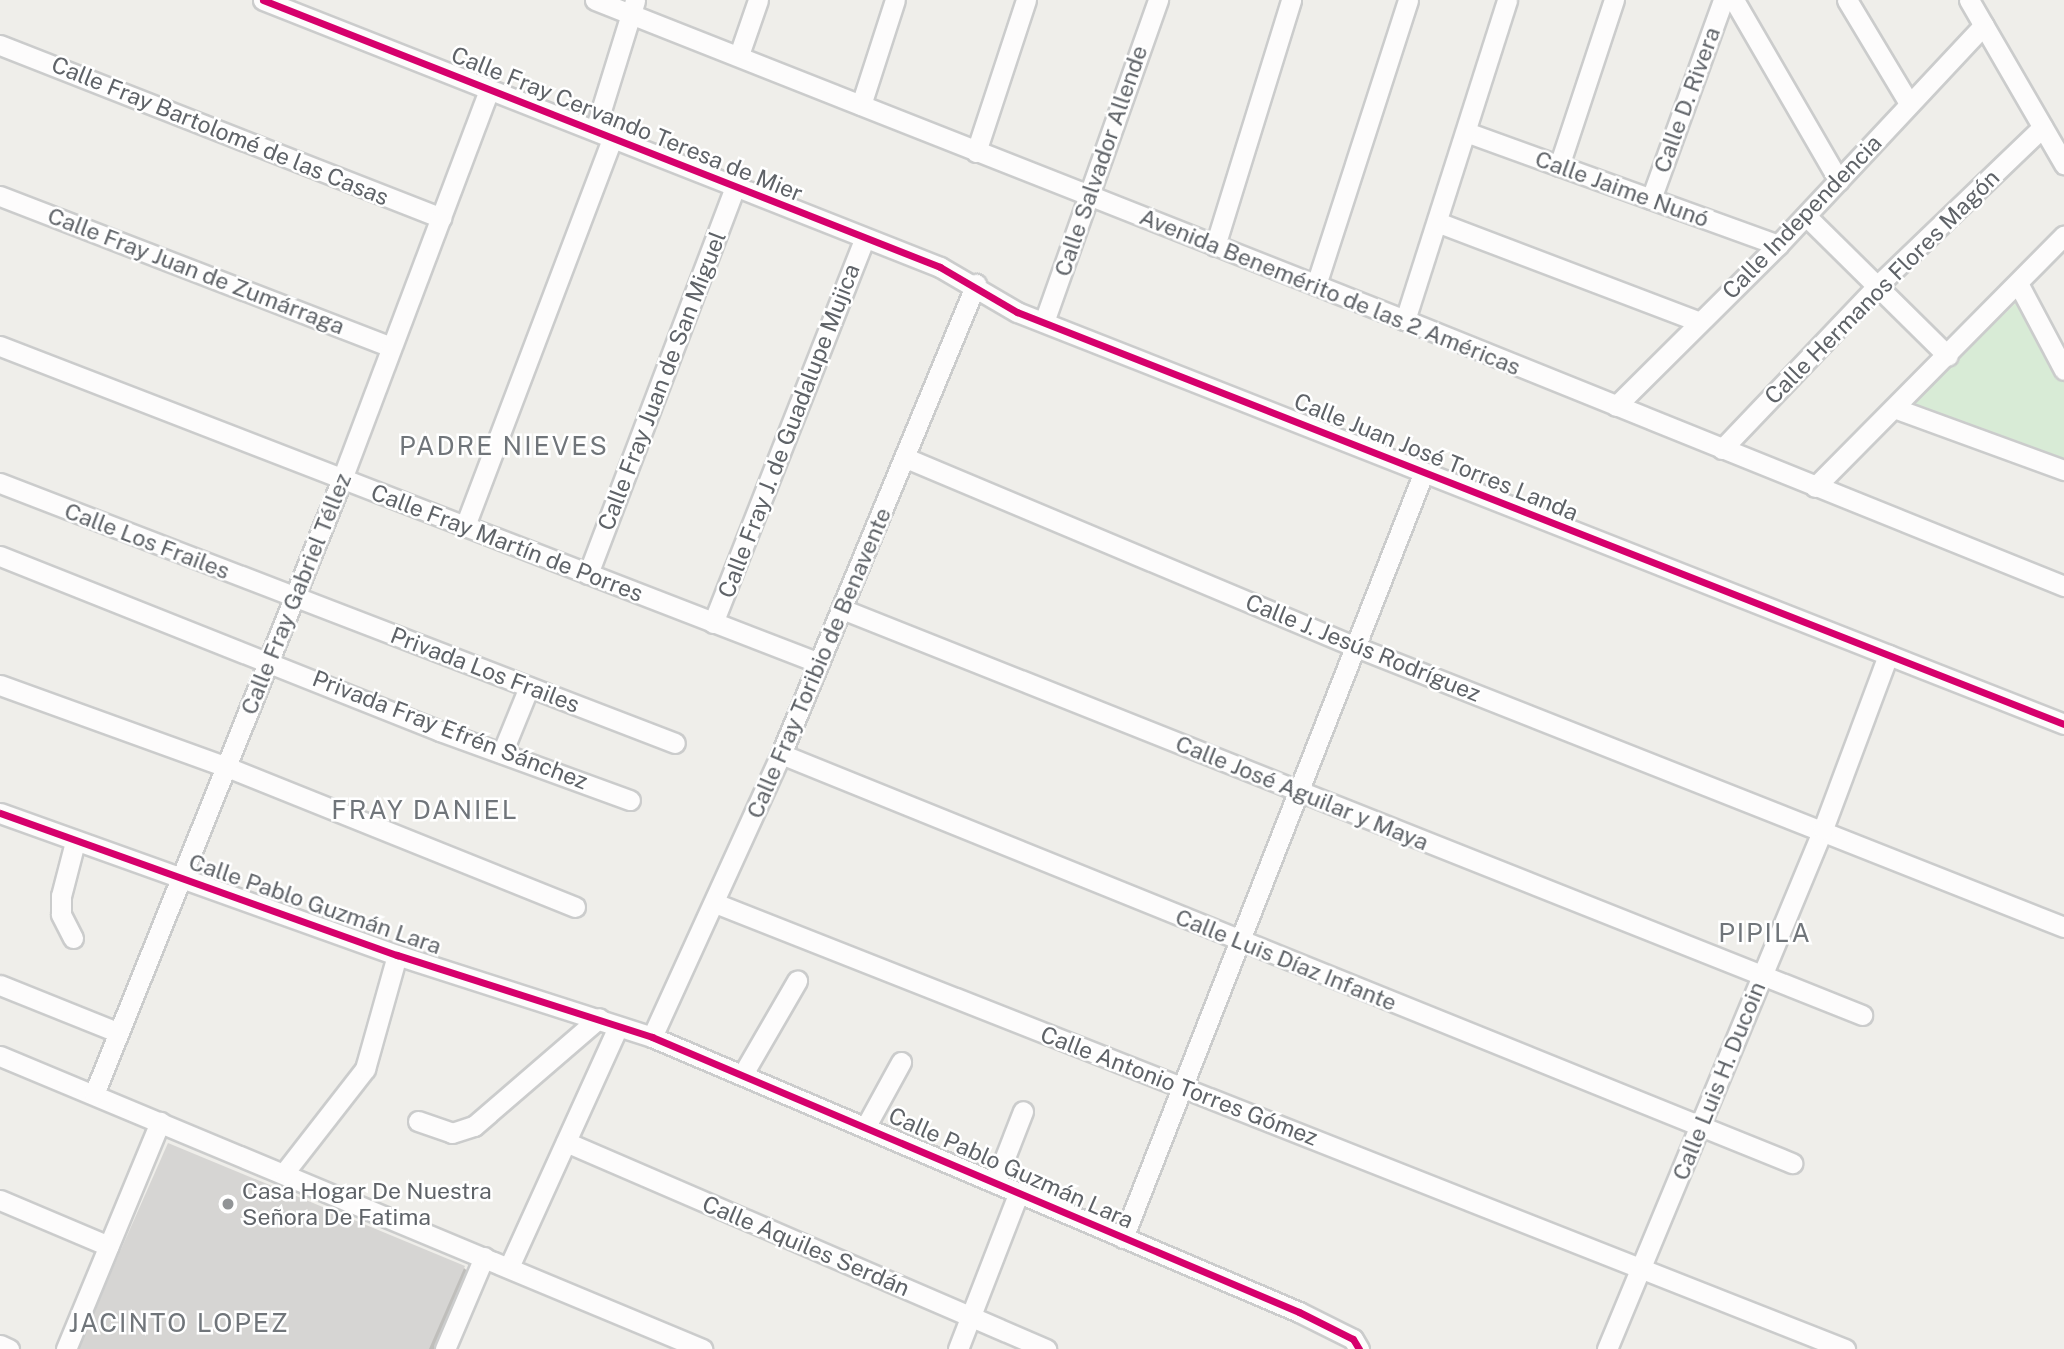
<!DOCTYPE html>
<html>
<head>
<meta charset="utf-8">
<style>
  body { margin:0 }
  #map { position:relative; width:2064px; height:1349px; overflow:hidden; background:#efeeea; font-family:"Public Sans",sans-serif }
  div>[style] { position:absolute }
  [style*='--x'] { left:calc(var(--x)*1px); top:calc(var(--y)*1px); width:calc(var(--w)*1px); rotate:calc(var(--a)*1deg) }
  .green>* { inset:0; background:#d8ebd6 }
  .shadow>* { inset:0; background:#0003 }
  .building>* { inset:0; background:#d6d5d3 }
  .roads { filter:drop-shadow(2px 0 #cbcccc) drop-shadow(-2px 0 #cbcccc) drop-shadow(0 2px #cbcccc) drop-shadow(0 -2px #cbcccc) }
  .street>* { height:19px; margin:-9.5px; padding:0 9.5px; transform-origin:9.5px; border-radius:9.5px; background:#fdfcfc }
  .cycleway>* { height:7px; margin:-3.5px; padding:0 3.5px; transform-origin:3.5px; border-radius:3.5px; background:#d6006c }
  .dots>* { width:19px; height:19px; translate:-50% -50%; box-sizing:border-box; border:4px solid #fff; border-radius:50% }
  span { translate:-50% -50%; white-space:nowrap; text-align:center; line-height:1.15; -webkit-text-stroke:5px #fff; paint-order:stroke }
  .street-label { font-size:23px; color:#5f6368 }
  .poi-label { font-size:23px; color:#5f6368 }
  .left { translate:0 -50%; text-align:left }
  .quarter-label { font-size:26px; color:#70757a; letter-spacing:2px }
</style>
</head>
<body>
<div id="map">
  <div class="green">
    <div style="clip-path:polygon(2020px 299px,2064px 381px,2064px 462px,1907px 407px)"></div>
  </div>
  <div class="shadow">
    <div style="clip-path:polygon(464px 1268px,475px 1278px,444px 1349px,79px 1349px)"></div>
  </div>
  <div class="building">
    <div style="clip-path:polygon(168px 1143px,465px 1266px,429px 1349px,77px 1349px)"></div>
  </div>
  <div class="roads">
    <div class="street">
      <div style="--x:263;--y:0;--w:728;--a:21.52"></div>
      <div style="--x:940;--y:267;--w:89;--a:30.3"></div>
      <div style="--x:1017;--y:312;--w:1125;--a:21.48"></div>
      <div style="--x:595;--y:0;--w:871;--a:21.56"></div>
      <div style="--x:1405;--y:320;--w:711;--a:21.98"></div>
      <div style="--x:1734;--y:0;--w:209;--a:59.9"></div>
      <div style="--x:1847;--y:0;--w:120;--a:59"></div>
      <div style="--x:1969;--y:0;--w:190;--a:59.9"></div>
      <div style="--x:0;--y:45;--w:474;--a:21.4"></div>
      <div style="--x:739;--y:55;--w:58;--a:-70.9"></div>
      <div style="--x:861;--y:105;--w:110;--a:-72.1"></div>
      <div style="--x:595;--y:130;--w:135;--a:-72.8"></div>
      <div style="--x:1466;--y:132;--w:332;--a:19.9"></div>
      <div style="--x:976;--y:152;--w:160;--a:-71.8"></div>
      <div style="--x:1559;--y:166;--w:175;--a:-71.7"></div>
      <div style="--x:0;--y:196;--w:419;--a:21.1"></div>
      <div style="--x:1651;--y:199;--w:212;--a:-70.1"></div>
      <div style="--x:1806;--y:216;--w:199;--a:44.6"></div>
      <div style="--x:1437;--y:222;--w:281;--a:20.8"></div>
      <div style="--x:1215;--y:246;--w:257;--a:-72.8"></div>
      <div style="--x:1316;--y:285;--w:299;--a:-72.1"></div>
      <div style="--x:2019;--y:285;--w:96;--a:62.1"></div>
      <div style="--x:1405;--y:320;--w:336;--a:-72.3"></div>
      <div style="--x:1044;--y:322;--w:342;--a:-70.5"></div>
      <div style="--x:0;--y:346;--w:878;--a:21.16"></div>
      <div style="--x:1616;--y:406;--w:228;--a:-44.8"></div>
      <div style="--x:1778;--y:245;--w:301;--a:-46.9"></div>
      <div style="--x:1897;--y:409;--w:178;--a:20.1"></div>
      <div style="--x:1722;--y:449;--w:226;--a:-46.4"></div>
      <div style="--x:1878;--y:285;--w:228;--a:-43.8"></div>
      <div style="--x:906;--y:458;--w:488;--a:22.8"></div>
      <div style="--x:1356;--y:647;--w:761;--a:21.58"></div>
      <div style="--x:0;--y:483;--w:723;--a:21.07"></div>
      <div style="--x:1815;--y:487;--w:354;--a:-45.3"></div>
      <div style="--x:465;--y:526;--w:416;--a:-69.2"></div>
      <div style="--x:0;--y:556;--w:474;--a:21.7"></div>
      <div style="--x:440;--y:731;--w:202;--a:20"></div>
      <div style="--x:588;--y:574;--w:414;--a:-69.2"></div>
      <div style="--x:842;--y:609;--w:1098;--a:21.7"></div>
      <div style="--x:713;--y:623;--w:413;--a:-68.5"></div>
      <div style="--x:0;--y:685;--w:241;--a:19.9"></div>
      <div style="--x:227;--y:767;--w:375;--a:21.9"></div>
      <div style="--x:502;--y:753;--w:71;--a:-67.8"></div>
      <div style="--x:781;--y:754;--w:1091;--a:22.03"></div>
      <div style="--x:0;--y:813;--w:422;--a:19.7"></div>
      <div style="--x:397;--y:955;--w:268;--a:17.8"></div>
      <div style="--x:652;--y:1037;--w:703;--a:23.03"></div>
      <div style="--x:1299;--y:1312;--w:60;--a:26.6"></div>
      <div style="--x:1353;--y:1339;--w:12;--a:59"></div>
      <div style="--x:715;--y:903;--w:1215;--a:21.54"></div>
      <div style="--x:73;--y:938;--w:27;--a:-117"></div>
      <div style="--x:61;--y:914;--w:18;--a:-90"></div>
      <div style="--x:61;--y:896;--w:56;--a:-75.5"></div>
      <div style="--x:0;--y:985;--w:126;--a:21.9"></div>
      <div style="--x:652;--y:1037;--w:311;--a:-65.5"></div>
      <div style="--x:781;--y:754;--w:509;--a:-67.47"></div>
      <div style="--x:0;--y:1056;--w:761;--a:22.65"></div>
      <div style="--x:743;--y:1074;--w:108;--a:-59.9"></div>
      <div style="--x:94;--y:1094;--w:663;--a:-68.04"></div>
      <div style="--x:342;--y:479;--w:415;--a:-69.3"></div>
      <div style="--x:418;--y:1121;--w:36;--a:19"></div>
      <div style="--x:452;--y:1133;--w:23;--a:-18"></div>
      <div style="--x:474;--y:1126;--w:165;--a:-40.8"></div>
      <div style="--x:866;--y:1126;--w:73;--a:-61.3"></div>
      <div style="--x:566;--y:1142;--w:523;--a:23.33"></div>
      <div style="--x:284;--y:1173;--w:132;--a:-52.1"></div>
      <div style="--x:365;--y:1069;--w:118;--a:-74.3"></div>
      <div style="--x:995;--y:1183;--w:77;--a:-68.7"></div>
      <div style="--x:0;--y:1200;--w:118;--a:22.9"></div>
      <div style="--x:1123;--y:1238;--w:821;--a:-68.56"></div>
      <div style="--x:509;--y:1267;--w:264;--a:-65.6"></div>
      <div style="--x:0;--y:1345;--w:10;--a:24"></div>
      <div style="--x:66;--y:1349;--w:246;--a:-67.5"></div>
      <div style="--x:445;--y:1349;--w:100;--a:-67"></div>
      <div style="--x:958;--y:1349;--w:166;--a:-68.8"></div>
      <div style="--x:1607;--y:1349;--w:563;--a:-67.44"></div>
      <div style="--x:1823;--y:829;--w:186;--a:-69.5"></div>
    </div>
  </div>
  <div class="cycleway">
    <div style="--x:263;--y:0;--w:728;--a:21.52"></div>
    <div style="--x:940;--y:267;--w:89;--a:30.3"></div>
    <div style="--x:1017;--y:312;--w:1125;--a:21.48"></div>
    <div style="--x:0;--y:813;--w:422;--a:19.7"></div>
    <div style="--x:397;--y:955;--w:268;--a:17.8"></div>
    <div style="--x:652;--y:1037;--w:703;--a:23.03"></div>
    <div style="--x:1299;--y:1312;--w:60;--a:26.6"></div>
    <div style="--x:1353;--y:1339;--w:12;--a:59"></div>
  </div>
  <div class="dots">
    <div style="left:228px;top:1204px;background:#919496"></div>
  </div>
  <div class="street-label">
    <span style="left:1687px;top:100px;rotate:-70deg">Calle D. Rivera</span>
    <span style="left:627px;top:124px;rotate:22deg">Calle Fray Cervando Teresa de Mier</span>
    <span style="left:220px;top:131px;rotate:22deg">Calle Fray Bartolomé de las Casas</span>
    <span style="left:1101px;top:161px;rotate:-71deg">Calle Salvador Allende</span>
    <span style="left:1622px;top:189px;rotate:20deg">Calle Jaime Nunó</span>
    <span style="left:1802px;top:217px;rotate:-46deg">Calle Independencia</span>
    <span style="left:196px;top:271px;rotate:21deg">Calle Fray Juan de Zumárraga</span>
    <span style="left:1882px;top:287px;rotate:-45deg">Calle Hermanos Flores Magón</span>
    <span style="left:1330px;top:292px;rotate:22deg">Avenida Benemérito de las 2 Américas</span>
    <span style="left:662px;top:381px;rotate:-69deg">Calle Fray Juan de San Miguel</span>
    <span style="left:789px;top:431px;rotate:-69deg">Calle Fray J. de Guadalupe Mujica</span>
    <span style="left:1436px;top:457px;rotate:22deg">Calle Juan José Torres Landa</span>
    <span style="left:147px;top:541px;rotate:21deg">Calle Los Frailes</span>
    <span style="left:507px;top:543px;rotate:21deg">Calle Fray Martín de Porres</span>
    <span style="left:296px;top:594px;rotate:-68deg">Calle Fray Gabriel Téllez</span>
    <span style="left:1363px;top:648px;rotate:22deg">Calle J. Jesús Rodríguez</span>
    <span style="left:819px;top:663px;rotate:-67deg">Calle Fray Toribio de Benavente</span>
    <span style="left:485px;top:670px;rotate:21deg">Privada Los Frailes</span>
    <span style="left:450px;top:730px;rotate:21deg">Privada Fray Efrén Sánchez</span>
    <span style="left:1302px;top:793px;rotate:22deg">Calle José Aguilar y Maya</span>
    <span style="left:315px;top:904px;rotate:19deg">Calle Pablo Guzmán Lara</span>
    <span style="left:1286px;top:960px;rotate:22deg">Calle Luis Díaz Infante</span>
    <span style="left:1719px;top:1081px;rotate:-68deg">Calle Luis H. Ducoin</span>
    <span style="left:1179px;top:1086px;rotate:21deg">Calle Antonio Torres Gómez</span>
    <span style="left:1011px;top:1168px;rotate:24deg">Calle Pablo Guzmán Lara</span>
    <span style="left:806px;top:1246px;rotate:23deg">Calle Aquiles Serdán</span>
  </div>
  <div class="poi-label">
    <span class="left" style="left:242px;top:1204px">Casa Hogar De Nuestra<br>Señora De Fatima</span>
  </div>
  <div class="quarter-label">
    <span style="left:504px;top:446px">PADRE NIEVES</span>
    <span style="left:425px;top:810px">FRAY DANIEL</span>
    <span style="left:1765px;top:933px">PIPILA</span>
    <span style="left:179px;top:1323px">JACINTO LOPEZ</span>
  </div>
</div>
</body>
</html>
